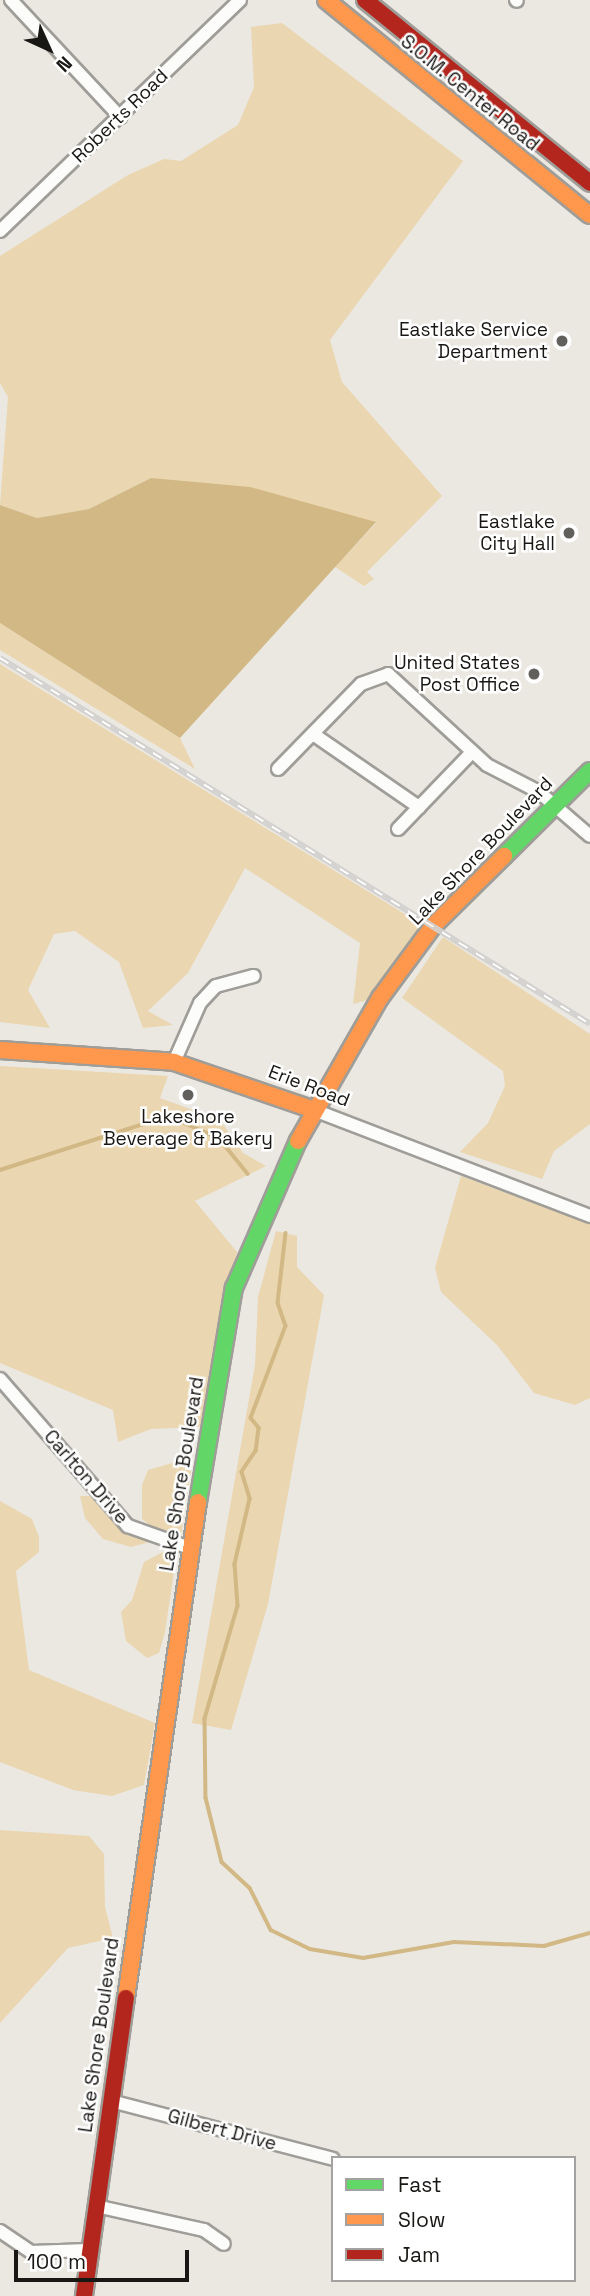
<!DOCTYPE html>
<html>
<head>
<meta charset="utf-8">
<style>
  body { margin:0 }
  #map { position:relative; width:590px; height:2296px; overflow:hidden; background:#ebe8e2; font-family:"Space Grotesk",sans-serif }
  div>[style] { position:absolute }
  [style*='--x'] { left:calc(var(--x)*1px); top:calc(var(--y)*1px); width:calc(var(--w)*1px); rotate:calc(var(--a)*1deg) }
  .green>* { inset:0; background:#ead6b0 }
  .water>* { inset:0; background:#d2b884 }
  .stream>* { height:3.5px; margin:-1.75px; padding:0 1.75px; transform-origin:1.75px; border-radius:1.75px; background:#d2b884 }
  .roads { filter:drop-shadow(2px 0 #9f9d98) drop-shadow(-2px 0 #9f9d98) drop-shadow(0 2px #9f9d98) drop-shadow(0 -2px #9f9d98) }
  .street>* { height:12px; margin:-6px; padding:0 6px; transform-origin:6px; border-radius:6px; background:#fcfcfb }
  .fast>* { height:16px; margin:-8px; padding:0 8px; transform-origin:8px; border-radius:8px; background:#63d668 }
  .slow>* { height:16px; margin:-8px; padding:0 8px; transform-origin:8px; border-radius:8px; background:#ff974d }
  .jam>* { height:16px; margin:-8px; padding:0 8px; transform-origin:8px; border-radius:8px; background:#b3261e }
  .rail>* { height:6px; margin-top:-3px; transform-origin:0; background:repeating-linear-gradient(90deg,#fff 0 10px,#d2d1cf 0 20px); box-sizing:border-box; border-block:2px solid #d2d1cf }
  .dots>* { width:19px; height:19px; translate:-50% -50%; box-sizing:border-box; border:4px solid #fff; border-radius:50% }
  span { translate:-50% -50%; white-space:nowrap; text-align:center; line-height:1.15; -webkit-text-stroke:5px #fff; paint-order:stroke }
  .street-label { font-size:19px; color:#191714 }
  .poi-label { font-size:19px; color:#191714 }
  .right { translate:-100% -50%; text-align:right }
  .legend { position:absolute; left:331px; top:2156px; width:245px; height:126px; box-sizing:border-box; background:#fff; border:2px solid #a3a2a1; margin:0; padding:9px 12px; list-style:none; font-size:21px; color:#191714 }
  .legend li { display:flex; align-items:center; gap:14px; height:35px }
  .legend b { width:35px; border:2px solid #a3a2a1 }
  .north { position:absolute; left:14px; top:14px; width:70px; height:70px; -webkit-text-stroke:5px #fff; paint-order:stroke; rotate:135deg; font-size:19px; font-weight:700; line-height:28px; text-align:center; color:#191714 }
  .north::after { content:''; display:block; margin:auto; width:24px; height:32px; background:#191714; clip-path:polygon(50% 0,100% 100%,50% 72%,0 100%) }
  .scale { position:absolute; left:14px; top:2250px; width:175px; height:32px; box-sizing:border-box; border:4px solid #191714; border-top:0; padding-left:9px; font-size:21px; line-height:24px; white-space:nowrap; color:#191714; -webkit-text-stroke:5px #fff; paint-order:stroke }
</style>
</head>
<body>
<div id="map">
  <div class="green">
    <div style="clip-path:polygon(282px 23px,463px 161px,330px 340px,342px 382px,442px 496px,367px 572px,374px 579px,364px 586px,335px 567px,376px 523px,151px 478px,89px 509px,37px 518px,0 505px,8px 397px,0 383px,0 256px,128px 175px,164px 159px,181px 161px,238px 125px,254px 87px,251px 27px)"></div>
    <div style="clip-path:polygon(0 623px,180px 738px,195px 769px,0 650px)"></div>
    <div style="clip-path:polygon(0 664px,424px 926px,371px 999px,353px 1004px,360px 943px,245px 868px,188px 973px,148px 1011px,173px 1025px,143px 1028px,119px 962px,75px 931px,54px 934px,28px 990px,50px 1028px,0 1022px)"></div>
    <div style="clip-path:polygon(443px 937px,590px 1034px,590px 1124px,554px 1151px,542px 1179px,460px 1152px,488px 1123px,505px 1086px,503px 1071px,402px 998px)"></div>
    <div style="clip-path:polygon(0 1066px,168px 1076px,160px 1098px,220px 1120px,243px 1153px,266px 1166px,195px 1201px,237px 1252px,200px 1427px,151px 1429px,118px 1442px,113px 1410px,0 1363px)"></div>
    <div style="clip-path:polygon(461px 1176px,590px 1224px,590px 1398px,575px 1405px,534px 1393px,497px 1345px,441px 1292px,435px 1268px)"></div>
    <div style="clip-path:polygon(276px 1231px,297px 1236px,297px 1267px,324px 1295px,268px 1604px,231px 1730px,192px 1723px,255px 1365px,258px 1297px)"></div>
    <div style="clip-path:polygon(179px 1461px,191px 1470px,181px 1535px,170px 1540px,142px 1519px,142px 1485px,148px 1470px)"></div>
    <div style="clip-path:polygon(80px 1496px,92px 1496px,121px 1528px,150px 1542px,131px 1547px,103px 1539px,85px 1518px)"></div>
    <div style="clip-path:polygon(0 1501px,32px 1519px,39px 1537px,39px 1552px,16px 1571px,29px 1670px,155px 1723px,144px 1785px,112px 1796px,73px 1790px,0 1762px)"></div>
    <div style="clip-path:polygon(163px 1552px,175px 1565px,165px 1632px,159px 1653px,147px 1658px,126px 1641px,121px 1612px,132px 1600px,144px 1562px)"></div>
    <div style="clip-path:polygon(0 1830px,89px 1836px,104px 1854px,105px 1907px,113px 1938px,68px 1948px,0 2023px)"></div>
  </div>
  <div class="water">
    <div style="clip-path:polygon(151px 478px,250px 487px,376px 522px,180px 738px,0 623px,0 505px,37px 518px,89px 509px)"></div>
  </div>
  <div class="stream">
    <div style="--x:0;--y:1170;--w:176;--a:-17.8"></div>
    <div style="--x:168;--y:1116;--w:56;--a:23.3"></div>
    <div style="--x:219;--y:1138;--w:46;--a:51.1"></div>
    <div style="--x:286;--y:1233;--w:70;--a:96.5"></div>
    <div style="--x:278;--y:1303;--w:24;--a:71"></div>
    <div style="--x:286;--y:1326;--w:98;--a:110.8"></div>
    <div style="--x:251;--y:1418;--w:13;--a:51"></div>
    <div style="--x:259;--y:1428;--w:23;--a:97"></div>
    <div style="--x:256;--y:1451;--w:25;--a:124"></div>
    <div style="--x:242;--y:1472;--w:28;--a:73"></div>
    <div style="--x:250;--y:1499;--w:67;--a:103"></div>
    <div style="--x:235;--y:1564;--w:42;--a:85.9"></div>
    <div style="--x:238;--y:1606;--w:118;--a:106.3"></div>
    <div style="--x:205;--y:1719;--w:79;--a:89.3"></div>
    <div style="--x:206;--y:1798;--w:66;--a:76"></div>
    <div style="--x:222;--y:1862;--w:38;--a:43"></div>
    <div style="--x:250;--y:1888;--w:47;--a:63.4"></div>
    <div style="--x:271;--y:1930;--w:43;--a:26"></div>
    <div style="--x:310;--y:1949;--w:54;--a:9.6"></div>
    <div style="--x:363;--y:1958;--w:92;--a:-10"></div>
    <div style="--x:454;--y:1942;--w:90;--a:2.5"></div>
    <div style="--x:544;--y:1946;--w:48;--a:-15.8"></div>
  </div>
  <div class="roads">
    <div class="street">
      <div style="--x:11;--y:0;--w:160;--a:47"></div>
      <div style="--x:516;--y:0;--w:1;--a:45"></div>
      <div style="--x:0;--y:231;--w:333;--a:-43.9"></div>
      <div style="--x:313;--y:734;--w:129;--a:34.6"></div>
      <div style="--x:278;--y:769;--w:119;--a:-45.7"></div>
      <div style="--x:361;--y:684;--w:29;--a:-20"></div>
      <div style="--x:388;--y:674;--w:134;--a:42.6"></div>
      <div style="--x:487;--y:765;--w:59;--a:27.4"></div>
      <div style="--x:539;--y:792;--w:67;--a:40.8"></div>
      <div style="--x:398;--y:829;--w:107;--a:-46.1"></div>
      <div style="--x:174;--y:1062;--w:64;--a:-66.2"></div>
      <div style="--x:200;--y:1003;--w:23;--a:-47"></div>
      <div style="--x:216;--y:986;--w:39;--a:-15"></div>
      <div style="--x:314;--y:1110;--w:296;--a:21"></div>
      <div style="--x:0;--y:1379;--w:195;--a:49"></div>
      <div style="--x:128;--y:1526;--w:66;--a:19.5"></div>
      <div style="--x:111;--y:2101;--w:229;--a:14.6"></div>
      <div style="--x:96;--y:2206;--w:111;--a:12.5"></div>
      <div style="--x:204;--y:2230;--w:24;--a:35"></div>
      <div style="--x:0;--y:2231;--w:37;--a:34"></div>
      <div style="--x:31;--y:2252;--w:57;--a:-2"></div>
    </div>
    <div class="fast">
      <div style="--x:504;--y:856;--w:121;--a:-44.7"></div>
      <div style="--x:198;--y:1502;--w:217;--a:-80.5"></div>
      <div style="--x:234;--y:1288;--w:160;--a:-66.5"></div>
    </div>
    <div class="slow">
      <div style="--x:326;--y:0;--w:340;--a:39.2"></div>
      <div style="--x:0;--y:1050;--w:174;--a:3.9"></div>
      <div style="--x:174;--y:1062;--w:148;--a:18.9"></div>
      <div style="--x:298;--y:1141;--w:165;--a:-60.2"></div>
      <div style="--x:380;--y:998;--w:89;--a:-53.6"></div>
      <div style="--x:433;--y:926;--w:100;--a:-44.6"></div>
      <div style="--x:126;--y:1998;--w:501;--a:-81.74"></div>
    </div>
    <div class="jam">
      <div style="--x:365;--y:0;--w:290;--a:39.1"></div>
      <div style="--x:84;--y:2296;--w:301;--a:-82"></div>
    </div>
  </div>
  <div class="rail">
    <div style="--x:0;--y:658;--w:694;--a:31.81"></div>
  </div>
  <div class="dots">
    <div style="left:562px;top:341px;background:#62605c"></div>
    <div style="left:569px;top:533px;background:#62605c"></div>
    <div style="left:534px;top:674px;background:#62605c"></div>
    <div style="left:188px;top:1095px;background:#62605c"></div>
  </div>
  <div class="street-label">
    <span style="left:470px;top:93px;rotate:39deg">S.O.M. Center Road</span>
    <span style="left:120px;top:116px;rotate:-44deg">Roberts Road</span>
    <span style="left:481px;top:851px;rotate:-46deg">Lake Shore Boulevard</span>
    <span style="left:309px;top:1086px;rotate:21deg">Erie Road</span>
    <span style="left:182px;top:1474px;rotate:-81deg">Lake Shore Boulevard</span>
    <span style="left:86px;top:1477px;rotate:49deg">Carlton Drive</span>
    <span style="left:99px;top:2035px;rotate:-82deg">Lake Shore Boulevard</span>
    <span style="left:222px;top:2130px;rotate:15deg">Gilbert Drive</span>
  </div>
  <div class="poi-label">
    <span class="right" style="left:548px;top:341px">Eastlake Service<br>Department</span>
    <span class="right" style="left:555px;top:533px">Eastlake<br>City Hall</span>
    <span class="right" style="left:520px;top:674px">United States<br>Post Office</span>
    <span style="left:188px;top:1128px">Lakeshore<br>Beverage &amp; Bakery</span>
  </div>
  <ul class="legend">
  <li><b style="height:9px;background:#63d668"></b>Fast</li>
  <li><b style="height:9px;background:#ff974d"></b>Slow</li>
  <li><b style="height:9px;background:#b3261e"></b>Jam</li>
  </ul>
  <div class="north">N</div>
  <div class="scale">100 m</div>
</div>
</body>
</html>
